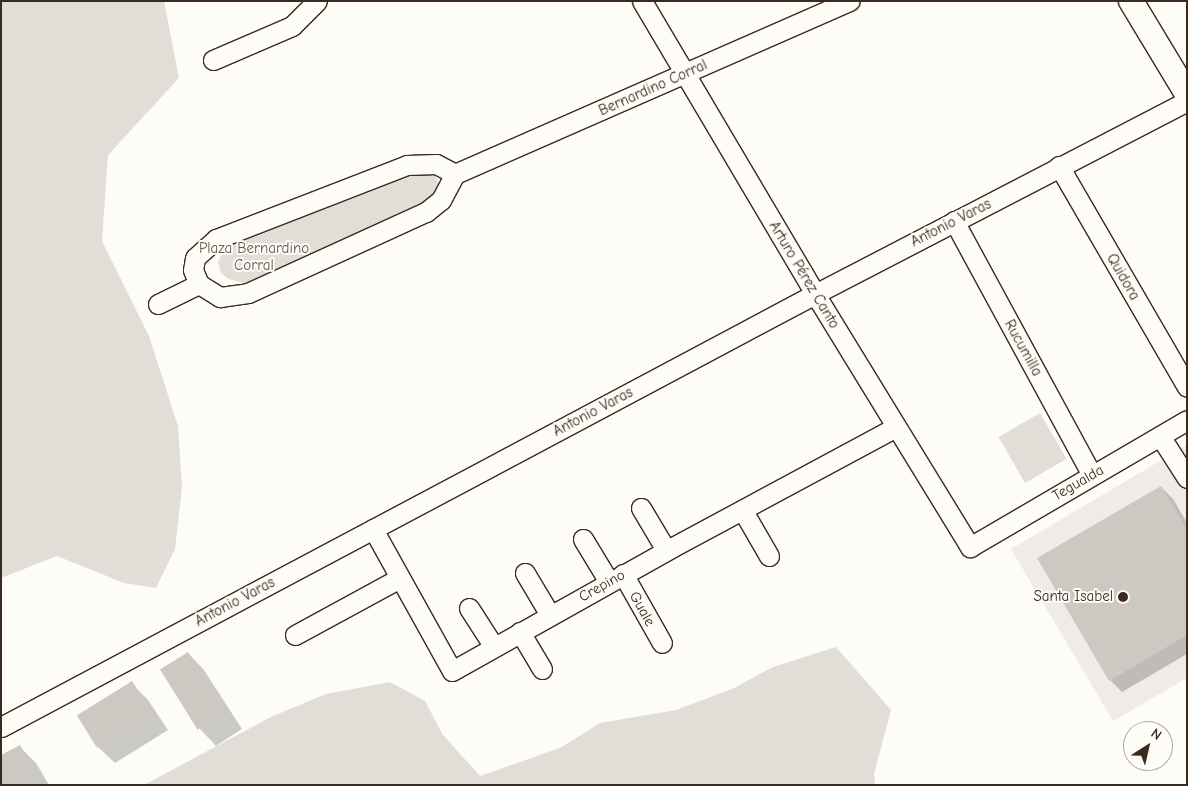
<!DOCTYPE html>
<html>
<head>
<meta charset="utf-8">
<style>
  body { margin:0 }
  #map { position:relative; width:1188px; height:786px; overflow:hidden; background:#fdfcf7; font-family:"Comic Neue",sans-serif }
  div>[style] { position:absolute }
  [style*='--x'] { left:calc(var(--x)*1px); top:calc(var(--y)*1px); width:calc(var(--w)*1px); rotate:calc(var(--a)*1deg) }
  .built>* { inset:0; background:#efece7 }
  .green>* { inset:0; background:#e1ded7; transform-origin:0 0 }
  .shadow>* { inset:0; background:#0003 }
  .building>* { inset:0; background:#cdc8c2; transform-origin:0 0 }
  .roads { filter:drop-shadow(1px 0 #3b2a1e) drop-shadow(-1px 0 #3b2a1e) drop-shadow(0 1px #3b2a1e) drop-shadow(0 -1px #3b2a1e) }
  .minor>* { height:19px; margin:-9.5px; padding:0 9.5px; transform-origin:9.5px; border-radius:9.5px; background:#fdfcf7 }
  .major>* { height:24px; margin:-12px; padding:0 12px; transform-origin:12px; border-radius:12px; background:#fdfcf7 }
  .dots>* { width:14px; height:14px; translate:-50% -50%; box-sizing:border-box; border:2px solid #fdfcf7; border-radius:50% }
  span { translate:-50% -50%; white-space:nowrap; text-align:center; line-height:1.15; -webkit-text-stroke:4px #fdfcf7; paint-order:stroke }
  .street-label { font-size:15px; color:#3b2a1e }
  .park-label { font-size:15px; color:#64574c }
  .poi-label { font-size:15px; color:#3b2a1e }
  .right { translate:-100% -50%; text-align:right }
  .frame { position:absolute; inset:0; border:2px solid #3b2a1e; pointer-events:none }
  .north { position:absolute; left:1123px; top:721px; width:50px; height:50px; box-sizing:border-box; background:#fdfcf7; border:1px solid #afa8a0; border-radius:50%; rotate:35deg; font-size:14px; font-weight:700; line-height:20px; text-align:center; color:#3b2a1e }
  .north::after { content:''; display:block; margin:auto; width:18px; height:22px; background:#3b2a1e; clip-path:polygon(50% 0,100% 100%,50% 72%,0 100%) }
</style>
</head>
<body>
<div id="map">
  <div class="built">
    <div style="clip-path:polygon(1187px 445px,1187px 678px,1113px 721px,1011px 549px)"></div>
  </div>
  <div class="green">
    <div style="clip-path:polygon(1px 1px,164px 1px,179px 78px,108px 155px,102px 241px,149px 336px,178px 426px,182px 487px,175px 549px,156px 588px,124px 583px,57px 556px,1px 578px)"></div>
    <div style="clip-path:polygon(425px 170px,434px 173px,439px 184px,429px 200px,248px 284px,228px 279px,221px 273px,218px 262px,226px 245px)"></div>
    <div style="left:1040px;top:413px;width:53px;height:48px;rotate:60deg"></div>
    <div style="clip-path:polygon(836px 647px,891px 710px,874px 774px,875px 785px,144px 785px,271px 717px,326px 694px,390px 682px,425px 701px,443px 735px,480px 776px,560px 748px,600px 723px,676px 710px,734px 688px,773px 667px)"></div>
  </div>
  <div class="shadow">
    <div style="clip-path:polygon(1161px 487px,1173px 499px,1187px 523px,1187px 654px,1122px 692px,1110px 680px)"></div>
    <div style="clip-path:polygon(188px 653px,204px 670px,242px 729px,216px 746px,200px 729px)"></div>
    <div style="clip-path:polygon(131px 683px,148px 700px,168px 730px,115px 763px,98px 747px,79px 716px)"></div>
    <div style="clip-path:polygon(19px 746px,36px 763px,49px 785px,1px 785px)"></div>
  </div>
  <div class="building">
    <div style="clip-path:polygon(1161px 486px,1187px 529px,1187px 635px,1109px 681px,1037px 558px)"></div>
    <div style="left:188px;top:652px;width:71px;height:33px;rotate:58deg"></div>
    <div style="left:132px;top:681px;width:38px;height:65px;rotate:58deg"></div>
    <div style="clip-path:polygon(20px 745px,35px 770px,30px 773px,33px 779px,23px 785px,1px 785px,1px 755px)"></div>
  </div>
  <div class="roads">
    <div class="minor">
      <div style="--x:642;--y:1;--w:340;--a:59.4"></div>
      <div style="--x:815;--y:294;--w:297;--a:58.5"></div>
      <div style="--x:970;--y:547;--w:251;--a:-30.3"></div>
      <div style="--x:213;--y:60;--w:86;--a:-23.3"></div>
      <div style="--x:292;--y:26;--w:35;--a:-45"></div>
      <div style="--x:1059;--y:166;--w:255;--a:59.9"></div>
      <div style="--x:455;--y:174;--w:21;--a:-152"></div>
      <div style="--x:436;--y:164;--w:29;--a:178"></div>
      <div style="--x:407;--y:165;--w:205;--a:158.8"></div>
      <div style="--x:216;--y:239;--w:28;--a:138"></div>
      <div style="--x:195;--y:258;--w:12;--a:99"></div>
      <div style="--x:193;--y:270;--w:15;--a:67"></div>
      <div style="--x:199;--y:284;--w:25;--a:32"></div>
      <div style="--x:220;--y:297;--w:28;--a:-8"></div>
      <div style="--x:248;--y:293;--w:196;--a:-24.5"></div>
      <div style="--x:426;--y:212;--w:19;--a:-39"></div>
      <div style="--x:441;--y:200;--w:30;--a:-62"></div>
      <div style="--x:455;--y:174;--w:431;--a:-23.7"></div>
      <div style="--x:954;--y:221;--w:289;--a:61.5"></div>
      <div style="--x:158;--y:304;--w:46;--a:-26"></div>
      <div style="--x:1160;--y:436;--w:50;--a:57.3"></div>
      <div style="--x:641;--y:508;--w:49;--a:59.2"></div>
      <div style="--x:743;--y:511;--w:52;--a:60"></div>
      <div style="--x:373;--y:529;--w:162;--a:60.9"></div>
      <div style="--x:452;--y:671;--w:253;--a:-29.3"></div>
      <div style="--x:673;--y:547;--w:253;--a:-28.3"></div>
      <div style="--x:583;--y:539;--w:50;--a:58.8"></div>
      <div style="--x:525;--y:573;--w:49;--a:59.2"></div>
      <div style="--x:623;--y:574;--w:79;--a:60.5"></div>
      <div style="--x:469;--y:608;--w:46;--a:57.3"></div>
      <div style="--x:520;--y:632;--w:43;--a:59.3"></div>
      <div style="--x:295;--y:635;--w:119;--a:-28.5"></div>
      <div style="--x:1;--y:727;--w:922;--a:-28.01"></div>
      <div style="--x:815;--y:294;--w:419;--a:-27.4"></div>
    </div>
    <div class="major">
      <div style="--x:1131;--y:1;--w:109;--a:58.9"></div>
    </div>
  </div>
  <div class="dots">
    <div style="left:1123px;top:597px;background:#3b2a1e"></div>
  </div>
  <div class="street-label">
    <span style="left:653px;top:88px;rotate:-24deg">Bernardino Corral</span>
    <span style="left:951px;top:223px;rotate:-27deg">Antonio Varas</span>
    <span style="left:804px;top:275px;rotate:59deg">Arturo Pérez Canto</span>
    <span style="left:1123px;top:277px;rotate:60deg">Quidora</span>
    <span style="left:1023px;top:348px;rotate:61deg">Rucumilla</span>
    <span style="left:593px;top:412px;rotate:-28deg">Antonio Varas</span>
    <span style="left:1078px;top:483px;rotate:-30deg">Tegualda</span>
    <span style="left:602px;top:586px;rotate:-29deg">Crepino</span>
    <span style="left:235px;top:602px;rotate:-28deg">Antonio Varas</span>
    <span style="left:642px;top:609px;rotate:61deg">Guale</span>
  </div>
  <div class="park-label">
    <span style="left:254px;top:257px">Plaza Bernardino<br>Corral</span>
  </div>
  <div class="poi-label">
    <span class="right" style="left:1113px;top:597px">Santa Isabel</span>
  </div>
  <div class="frame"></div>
  <div class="north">N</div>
</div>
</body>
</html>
